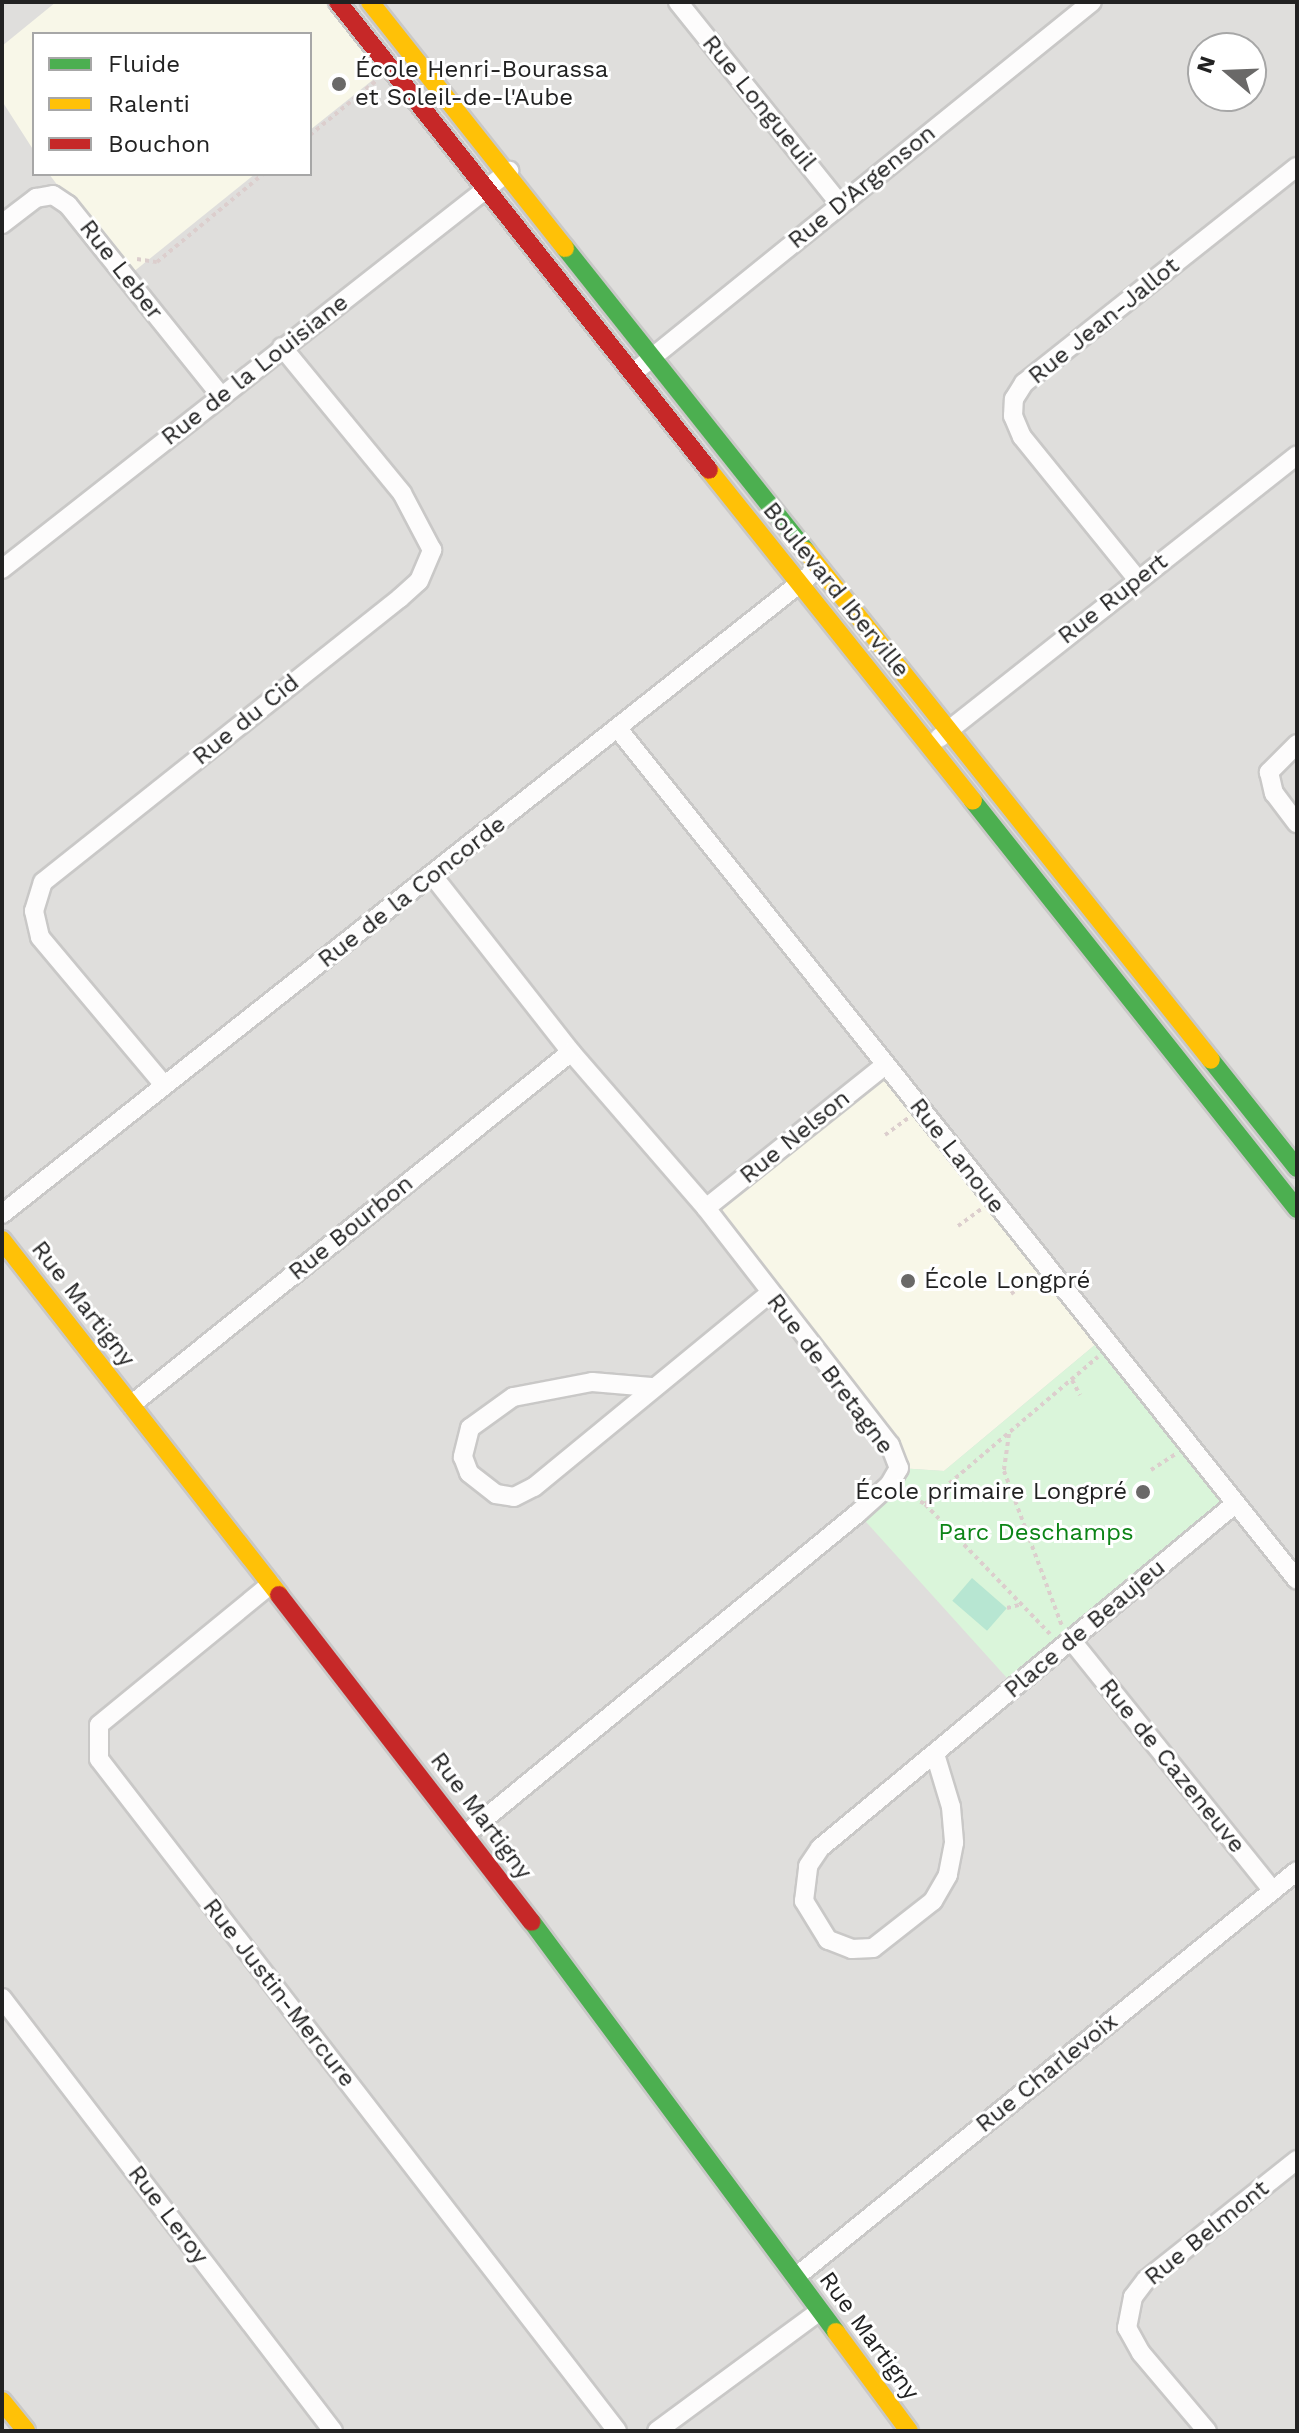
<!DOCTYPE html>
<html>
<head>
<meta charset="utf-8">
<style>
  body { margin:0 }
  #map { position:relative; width:1299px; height:2433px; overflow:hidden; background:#f0eeeb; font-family:"Work Sans",sans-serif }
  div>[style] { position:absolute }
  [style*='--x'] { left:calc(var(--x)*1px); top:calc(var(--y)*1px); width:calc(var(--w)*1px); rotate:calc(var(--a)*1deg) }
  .residential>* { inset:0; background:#dfdedc }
  .education>* { inset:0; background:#f8f7e8 }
  .park>* { inset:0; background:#daf5da }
  .pitch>* { inset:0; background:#b7e6d2; transform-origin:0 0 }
  .path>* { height:4px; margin-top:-2px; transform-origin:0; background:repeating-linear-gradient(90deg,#dccecd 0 4px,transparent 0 8px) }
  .roads { filter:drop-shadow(2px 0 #c9c8c7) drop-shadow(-2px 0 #c9c8c7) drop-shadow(0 2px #c9c8c7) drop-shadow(0 -2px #c9c8c7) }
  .street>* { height:18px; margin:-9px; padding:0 9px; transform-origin:9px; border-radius:9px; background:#fdfcfc }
  .fast>* { height:18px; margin:-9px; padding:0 9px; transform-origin:9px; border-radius:9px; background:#4caf50 }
  .slow>* { height:18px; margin:-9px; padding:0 9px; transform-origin:9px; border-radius:9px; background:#ffc107 }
  .jam>* { height:18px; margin:-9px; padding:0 9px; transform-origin:9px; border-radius:9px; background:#c62828 }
  .dots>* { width:22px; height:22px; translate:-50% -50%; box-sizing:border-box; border:4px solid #fff; border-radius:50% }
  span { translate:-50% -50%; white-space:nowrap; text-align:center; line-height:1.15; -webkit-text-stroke:6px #fff; paint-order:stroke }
  .poi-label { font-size:24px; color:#222 }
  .left { translate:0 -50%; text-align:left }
  .right { translate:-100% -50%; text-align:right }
  .street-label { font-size:24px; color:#222 }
  .park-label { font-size:24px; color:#0c8416 }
  .frame { position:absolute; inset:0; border:4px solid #222; pointer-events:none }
  .legend { position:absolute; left:32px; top:32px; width:280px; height:144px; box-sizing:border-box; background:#fff; border:2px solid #a7a7a7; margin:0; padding:10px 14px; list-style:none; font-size:24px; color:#222 }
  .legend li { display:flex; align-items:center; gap:16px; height:40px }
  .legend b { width:40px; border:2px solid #a7a7a7 }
  .north { position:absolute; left:1187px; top:32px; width:80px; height:80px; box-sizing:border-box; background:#fff; border:2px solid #a7a7a7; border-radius:50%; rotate:289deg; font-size:22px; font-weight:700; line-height:32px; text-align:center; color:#222 }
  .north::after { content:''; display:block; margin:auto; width:28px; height:36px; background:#6a6968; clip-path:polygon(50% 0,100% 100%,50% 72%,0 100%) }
</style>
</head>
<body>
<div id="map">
  <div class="residential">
    <div style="clip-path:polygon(evenodd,2px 2px,1297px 2px,1297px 2431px,2px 2431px,2px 2px,34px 34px,310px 34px,310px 174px,34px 174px,34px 34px,2px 2px,1203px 48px,1251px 48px,1251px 96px,1203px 96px,1203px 48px)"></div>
  </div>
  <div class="education">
    <div style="clip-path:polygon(56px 2px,338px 2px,389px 67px,310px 130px,310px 34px,34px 34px,34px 151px,2px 101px,2px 46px)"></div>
    <div style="clip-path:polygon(49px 174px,255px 174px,127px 277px)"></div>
    <div style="clip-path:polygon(885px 1065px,1102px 1339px,944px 1471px,899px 1468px,706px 1208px)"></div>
  </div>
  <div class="park">
    <div style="clip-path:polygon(1102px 1339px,1235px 1504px,1016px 1688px,858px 1513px,899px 1468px,944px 1471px)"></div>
  </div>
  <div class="pitch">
    <div style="left:972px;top:1578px;width:46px;height:30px;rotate:41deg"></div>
  </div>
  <div class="path">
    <div style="--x:310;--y:135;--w:85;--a:-39.3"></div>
    <div style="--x:137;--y:259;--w:20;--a:9"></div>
    <div style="--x:157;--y:262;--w:138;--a:-39.7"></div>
    <div style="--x:885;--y:1135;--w:29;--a:-36"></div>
    <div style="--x:958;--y:1226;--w:29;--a:-36"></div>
    <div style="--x:1011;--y:1294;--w:29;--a:-38"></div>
    <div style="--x:1072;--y:1380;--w:17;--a:62"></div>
    <div style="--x:1009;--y:1434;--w:37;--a:98"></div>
    <div style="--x:1004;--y:1471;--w:165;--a:69.5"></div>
    <div style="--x:1151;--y:1470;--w:30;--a:-33"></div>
    <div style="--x:906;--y:1494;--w:21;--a:28"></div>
    <div style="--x:1007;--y:1608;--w:16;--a:-14"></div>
    <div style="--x:1050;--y:1634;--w:180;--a:-133.9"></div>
    <div style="--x:925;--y:1504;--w:227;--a:-40.4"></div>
  </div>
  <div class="roads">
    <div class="street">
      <div style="--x:678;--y:2;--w:259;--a:51.3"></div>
      <div style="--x:2;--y:224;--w:43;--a:-37.4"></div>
      <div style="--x:36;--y:198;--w:17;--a:-10"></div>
      <div style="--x:53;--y:195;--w:18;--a:34"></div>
      <div style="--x:68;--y:205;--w:246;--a:51.3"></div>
      <div style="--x:633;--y:373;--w:590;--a:-38.95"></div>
      <div style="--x:2;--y:569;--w:645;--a:-38.13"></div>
      <div style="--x:1138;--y:580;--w:184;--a:-129"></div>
      <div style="--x:1022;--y:437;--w:23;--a:-113"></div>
      <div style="--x:1013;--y:416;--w:17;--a:-87"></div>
      <div style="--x:1014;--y:399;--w:19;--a:-58"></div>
      <div style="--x:1024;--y:383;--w:348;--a:-38.4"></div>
      <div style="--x:619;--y:730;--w:1087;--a:51.42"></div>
      <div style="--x:939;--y:738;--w:456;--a:-38.3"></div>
      <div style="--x:1297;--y:744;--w:40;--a:135"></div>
      <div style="--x:1269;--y:772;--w:22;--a:77"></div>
      <div style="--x:1274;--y:793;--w:38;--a:53"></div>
      <div style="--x:433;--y:876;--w:224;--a:51.9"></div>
      <div style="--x:571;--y:1052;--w:206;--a:49.1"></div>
      <div style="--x:706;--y:1208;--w:300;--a:52.2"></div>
      <div style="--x:890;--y:1445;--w:25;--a:69"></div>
      <div style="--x:899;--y:1468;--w:20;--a:120"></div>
      <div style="--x:889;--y:1485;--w:42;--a:137.9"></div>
      <div style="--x:858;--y:1513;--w:507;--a:140.69"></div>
      <div style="--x:164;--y:1085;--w:193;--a:-130"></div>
      <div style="--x:40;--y:937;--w:27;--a:-103"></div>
      <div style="--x:34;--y:911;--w:30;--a:-73"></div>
      <div style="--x:43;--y:882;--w:456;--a:-38.5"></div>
      <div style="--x:400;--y:598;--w:25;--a:-42"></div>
      <div style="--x:419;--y:581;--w:34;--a:-67"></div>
      <div style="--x:432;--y:550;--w:64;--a:-117.8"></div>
      <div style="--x:402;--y:493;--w:189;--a:-129.4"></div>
      <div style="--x:706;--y:1208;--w:229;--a:-38.6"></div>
      <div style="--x:2;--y:1214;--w:1029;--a:-38.33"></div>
      <div style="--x:651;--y:1387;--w:59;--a:-175.2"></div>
      <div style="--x:592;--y:1382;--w:80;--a:169.2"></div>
      <div style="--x:513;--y:1397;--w:53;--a:144.2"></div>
      <div style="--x:470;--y:1428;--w:30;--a:104"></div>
      <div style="--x:463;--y:1457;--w:17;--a:69"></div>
      <div style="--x:469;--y:1473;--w:34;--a:38"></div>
      <div style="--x:496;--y:1494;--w:18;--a:9"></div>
      <div style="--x:514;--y:1497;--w:22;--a:-27"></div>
      <div style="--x:534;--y:1487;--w:304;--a:-39.4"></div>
      <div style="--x:131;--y:1405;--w:564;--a:-38.74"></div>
      <div style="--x:271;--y:1584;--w:222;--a:140.7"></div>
      <div style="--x:99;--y:1725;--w:34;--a:90"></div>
      <div style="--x:99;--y:1759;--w:848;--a:52.37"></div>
      <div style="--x:1072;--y:1641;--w:319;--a:51.2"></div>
      <div style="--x:935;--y:1754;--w:55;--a:73.2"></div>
      <div style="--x:951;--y:1807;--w:36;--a:85"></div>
      <div style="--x:954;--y:1843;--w:33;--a:101"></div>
      <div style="--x:948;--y:1875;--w:30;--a:120"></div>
      <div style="--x:933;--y:1901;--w:76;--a:141.9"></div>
      <div style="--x:873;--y:1948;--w:21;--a:177"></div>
      <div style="--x:852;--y:1949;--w:26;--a:-159"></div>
      <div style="--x:828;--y:1940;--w:46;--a:-121.6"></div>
      <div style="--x:804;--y:1901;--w:35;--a:-83"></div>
      <div style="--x:808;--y:1866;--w:22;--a:-56"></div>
      <div style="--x:820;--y:1848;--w:539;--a:-39.66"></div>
      <div style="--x:2;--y:1998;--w:545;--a:52.6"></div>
      <div style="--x:797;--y:2276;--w:643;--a:-39.01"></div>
      <div style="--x:657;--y:2431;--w:202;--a:-36.4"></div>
      <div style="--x:1207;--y:2431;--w:102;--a:-130.2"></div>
      <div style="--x:1141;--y:2353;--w:29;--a:-119"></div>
      <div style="--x:1127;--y:2328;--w:32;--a:-79"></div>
      <div style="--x:1133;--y:2297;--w:21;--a:-53"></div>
      <div style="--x:1146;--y:2280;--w:193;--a:-38.5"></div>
    </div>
    <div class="fast">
      <div style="--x:565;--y:248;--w:387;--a:51.5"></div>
      <div style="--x:973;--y:801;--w:521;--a:51.55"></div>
      <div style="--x:1211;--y:1060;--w:138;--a:51.5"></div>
      <div style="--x:532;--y:1922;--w:510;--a:53.44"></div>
    </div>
    <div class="slow">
      <div style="--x:370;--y:2;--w:314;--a:51.6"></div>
      <div style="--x:709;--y:470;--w:423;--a:51.4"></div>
      <div style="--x:806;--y:551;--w:650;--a:51.49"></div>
      <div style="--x:2;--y:1240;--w:450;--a:52"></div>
      <div style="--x:836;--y:2332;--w:123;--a:53.6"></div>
      <div style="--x:2;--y:2401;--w:38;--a:51"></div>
    </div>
    <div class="jam">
      <div style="--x:338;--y:2;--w:597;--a:51.59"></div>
      <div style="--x:279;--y:1595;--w:413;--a:52.3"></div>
    </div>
  </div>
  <div class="dots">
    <div style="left:339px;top:84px;background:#6a6968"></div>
    <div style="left:908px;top:1281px;background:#6a6968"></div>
    <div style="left:1143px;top:1492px;background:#6a6968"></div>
  </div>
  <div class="poi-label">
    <span class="left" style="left:355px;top:84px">École Henri-Bourassa<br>et Soleil-de-l'Aube</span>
    <span class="left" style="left:924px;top:1281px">École Longpré</span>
    <span class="right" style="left:1127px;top:1492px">École primaire Longpré</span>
  </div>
  <div class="street-label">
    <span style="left:759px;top:103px;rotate:51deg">Rue Longueuil</span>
    <span style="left:862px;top:187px;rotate:-39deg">Rue D'Argenson</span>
    <span style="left:121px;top:270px;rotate:52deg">Rue Leber</span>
    <span style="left:1104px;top:321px;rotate:-39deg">Rue Jean-Jallot</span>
    <span style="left:255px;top:370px;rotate:-38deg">Rue de la Louisiane</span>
    <span style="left:836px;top:590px;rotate:51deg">Boulevard Iberville</span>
    <span style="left:1113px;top:599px;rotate:-38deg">Rue Rupert</span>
    <span style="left:246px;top:720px;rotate:-39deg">Rue du Cid</span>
    <span style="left:412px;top:892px;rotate:-38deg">Rue de la Concorde</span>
    <span style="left:795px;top:1137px;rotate:-39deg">Rue Nelson</span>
    <span style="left:957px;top:1156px;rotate:52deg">Rue Lanoue</span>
    <span style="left:351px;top:1228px;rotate:-39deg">Rue Bourbon</span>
    <span style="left:83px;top:1304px;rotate:52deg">Rue Martigny</span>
    <span style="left:830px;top:1374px;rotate:53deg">Rue de Bretagne</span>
    <span style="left:1085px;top:1629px;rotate:-40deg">Place de Beaujeu</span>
    <span style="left:1172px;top:1766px;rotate:51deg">Rue de Cazeneuve</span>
    <span style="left:481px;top:1816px;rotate:53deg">Rue Martigny</span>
    <span style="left:279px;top:1993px;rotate:52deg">Rue Justin-Mercure</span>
    <span style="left:1047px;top:2073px;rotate:-39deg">Rue Charlevoix</span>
    <span style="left:168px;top:2215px;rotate:53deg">Rue Leroy</span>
    <span style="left:1207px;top:2233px;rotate:-39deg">Rue Belmont</span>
    <span style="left:869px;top:2336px;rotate:54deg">Rue Martigny</span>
  </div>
  <div class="park-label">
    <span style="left:1036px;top:1533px">Parc Deschamps</span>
  </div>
  <div class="frame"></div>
  <ul class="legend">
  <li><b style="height:10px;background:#4caf50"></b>Fluide</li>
  <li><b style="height:10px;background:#ffc107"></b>Ralenti</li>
  <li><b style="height:10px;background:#c62828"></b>Bouchon</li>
  </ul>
  <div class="north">N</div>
</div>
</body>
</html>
